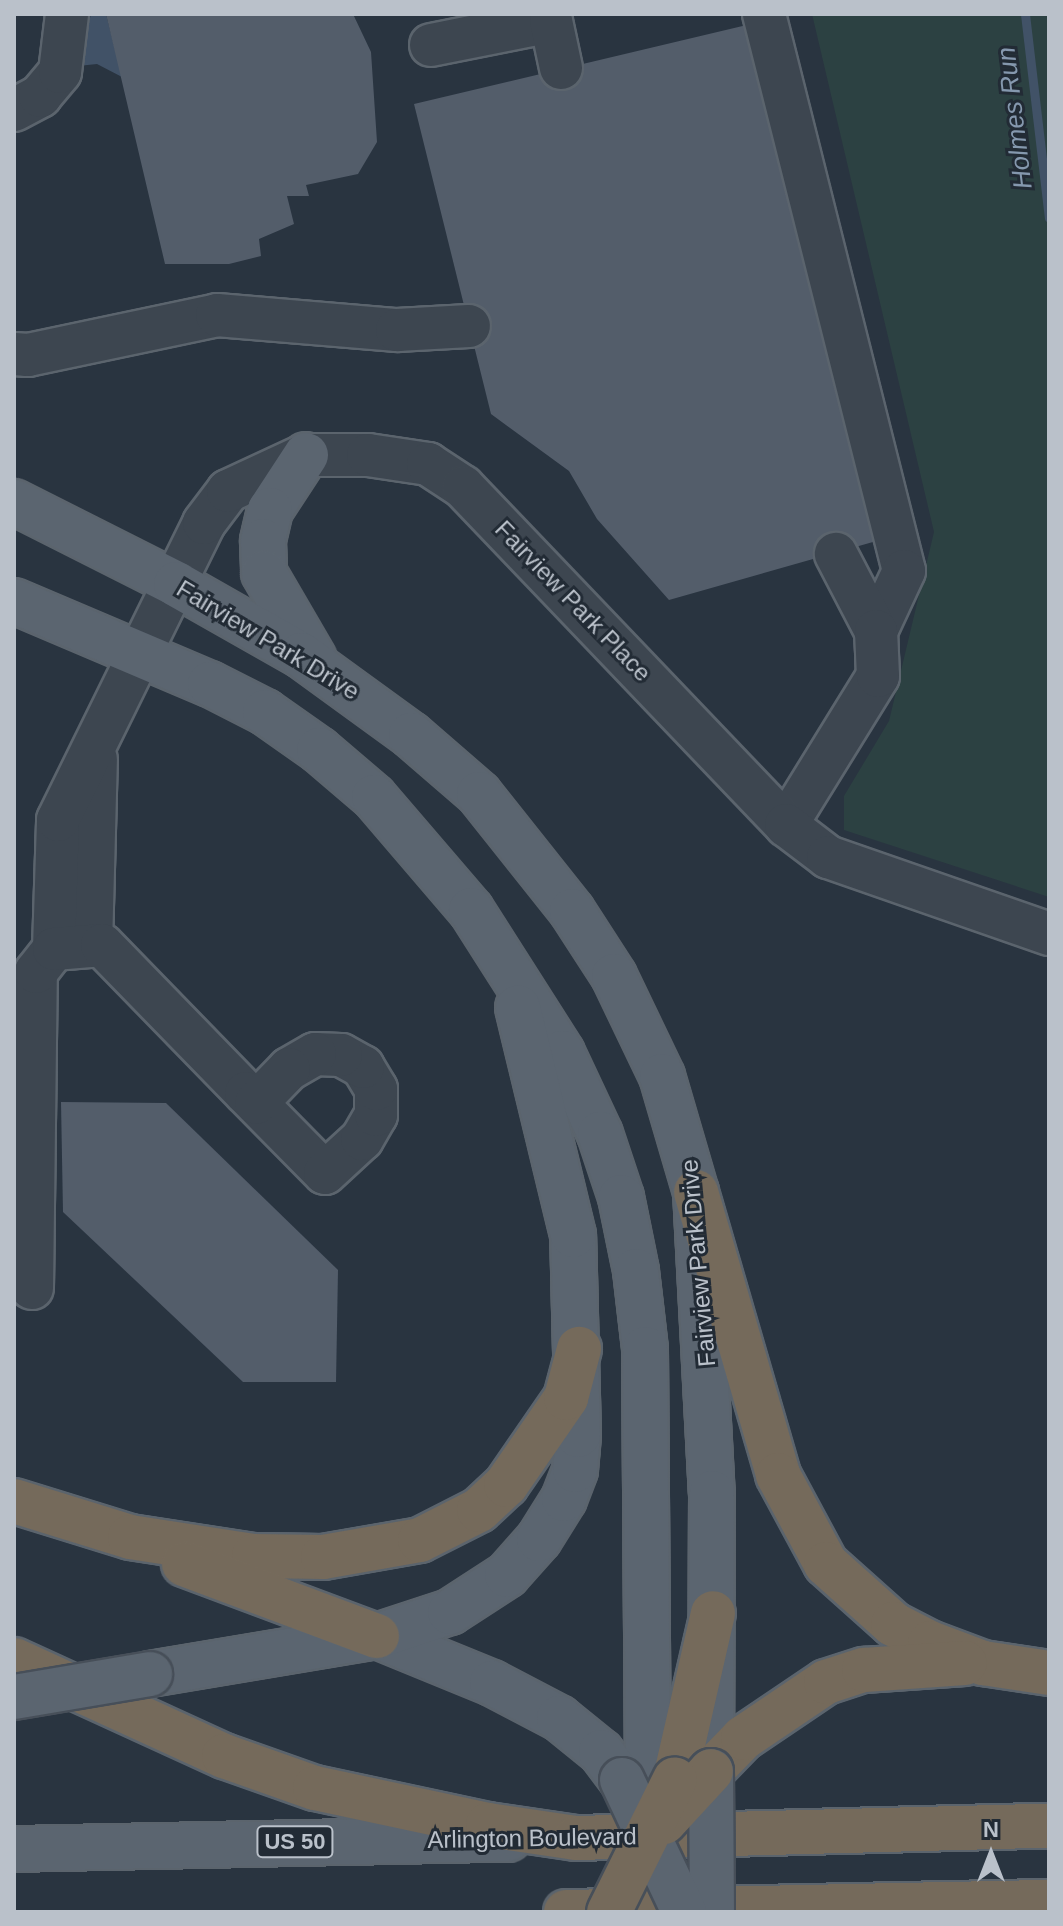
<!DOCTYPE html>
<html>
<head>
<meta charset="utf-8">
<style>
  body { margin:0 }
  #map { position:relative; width:1063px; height:1926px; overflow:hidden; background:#293440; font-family:Arial,sans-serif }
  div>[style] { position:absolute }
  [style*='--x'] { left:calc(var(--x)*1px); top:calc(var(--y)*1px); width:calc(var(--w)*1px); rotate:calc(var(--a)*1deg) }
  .green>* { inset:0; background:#2c4142 }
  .water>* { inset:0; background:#415267 }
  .stream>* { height:9px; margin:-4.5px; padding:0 4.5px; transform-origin:4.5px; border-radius:4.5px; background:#415267 }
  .building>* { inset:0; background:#535d6a }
  .roads { filter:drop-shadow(2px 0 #5b646d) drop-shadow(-2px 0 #5b646d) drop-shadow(0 2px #5b646d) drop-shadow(0 -2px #5b646d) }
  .minor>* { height:42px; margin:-21px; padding:0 21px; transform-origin:21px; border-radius:21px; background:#3d4650 }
  .major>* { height:44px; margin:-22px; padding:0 22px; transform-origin:22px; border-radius:22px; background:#5b6570 }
  .highway>* { height:44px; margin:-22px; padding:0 22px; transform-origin:22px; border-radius:22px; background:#756a5b }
  .bridges { filter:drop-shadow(2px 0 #474f59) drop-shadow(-2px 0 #474f59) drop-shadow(0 2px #474f59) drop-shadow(0 -2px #474f59) }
  .major-bridge>* { height:44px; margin:-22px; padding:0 22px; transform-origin:22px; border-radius:22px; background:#5b6570 }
  .highway-bridge>* { height:44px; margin:-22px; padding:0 22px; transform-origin:22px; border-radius:22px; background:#756a5b }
  span { translate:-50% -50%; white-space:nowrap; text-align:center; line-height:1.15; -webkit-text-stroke:6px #222b35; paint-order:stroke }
  .shield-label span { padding:2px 6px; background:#222b35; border:2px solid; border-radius:6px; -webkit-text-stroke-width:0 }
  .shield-label { font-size:22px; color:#bac1ca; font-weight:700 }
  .street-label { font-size:24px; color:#bac1ca }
  .water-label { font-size:26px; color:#8598ae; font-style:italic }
  .frame { position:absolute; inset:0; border:16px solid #bac1ca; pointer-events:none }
  .north { position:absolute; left:951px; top:1814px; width:80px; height:80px; -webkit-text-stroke:6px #222b35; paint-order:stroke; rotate:0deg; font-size:22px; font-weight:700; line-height:32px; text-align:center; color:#bac1ca }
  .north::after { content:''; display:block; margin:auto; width:28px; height:36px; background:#bac1ca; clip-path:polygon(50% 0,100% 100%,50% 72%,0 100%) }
</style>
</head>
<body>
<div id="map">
  <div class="green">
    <div style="clip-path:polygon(812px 14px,1049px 14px,1049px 897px,844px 830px,844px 796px,889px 721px,934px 532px)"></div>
  </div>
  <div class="water">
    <div style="clip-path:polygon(91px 14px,106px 14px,122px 77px,97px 64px,78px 66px)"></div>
  </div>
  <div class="stream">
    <div style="--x:1025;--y:14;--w:205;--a:83.3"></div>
  </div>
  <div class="building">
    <div style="clip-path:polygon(106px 14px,353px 14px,371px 52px,377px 142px,358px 174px,306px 185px,309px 196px,287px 196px,294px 224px,259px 239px,261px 256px,229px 264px,165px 264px)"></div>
    <div style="clip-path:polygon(751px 24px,887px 538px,669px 600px,597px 519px,569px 471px,491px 414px,414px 104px)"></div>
    <div style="clip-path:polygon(61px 1102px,166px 1103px,338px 1270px,336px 1382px,243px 1382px,63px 1212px)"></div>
  </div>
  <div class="roads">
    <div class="minor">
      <div style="--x:764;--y:14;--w:574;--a:75.89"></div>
      <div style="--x:904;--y:571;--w:66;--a:115"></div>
      <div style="--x:876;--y:631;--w:87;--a:-117.5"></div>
      <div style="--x:431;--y:45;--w:122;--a:-11.3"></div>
      <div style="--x:551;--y:21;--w:48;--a:78"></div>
      <div style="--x:14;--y:110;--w:30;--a:-28"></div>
      <div style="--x:40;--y:96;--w:31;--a:-50"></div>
      <div style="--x:60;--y:72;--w:58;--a:-83.1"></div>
      <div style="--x:14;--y:354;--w:14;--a:4"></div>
      <div style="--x:28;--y:355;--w:193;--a:-11.9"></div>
      <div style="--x:217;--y:315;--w:181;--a:4.8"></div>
      <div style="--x:397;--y:330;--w:72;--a:-3.2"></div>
      <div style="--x:786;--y:825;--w:175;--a:-58.3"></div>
      <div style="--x:878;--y:676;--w:45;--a:-92.5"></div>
      <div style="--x:91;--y:946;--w:187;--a:-88.5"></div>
      <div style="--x:54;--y:949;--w:129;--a:-88.2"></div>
      <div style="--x:58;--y:820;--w:331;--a:-63.8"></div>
      <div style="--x:204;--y:523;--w:40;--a:-53"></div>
      <div style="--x:228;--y:491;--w:86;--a:-24.8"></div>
      <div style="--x:306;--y:455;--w:62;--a:0"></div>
      <div style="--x:368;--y:455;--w:61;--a:8.5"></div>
      <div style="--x:428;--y:464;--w:42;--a:33.3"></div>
      <div style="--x:463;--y:487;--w:468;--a:46.3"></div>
      <div style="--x:786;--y:825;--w:53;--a:37.3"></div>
      <div style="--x:828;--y:857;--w:234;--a:19.2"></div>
      <div style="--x:32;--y:1288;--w:316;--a:-89.3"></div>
      <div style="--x:36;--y:972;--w:29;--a:-52"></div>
      <div style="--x:54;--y:949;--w:48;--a:-4.8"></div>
      <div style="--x:102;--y:945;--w:206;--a:45.8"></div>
      <div style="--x:246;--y:1093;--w:112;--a:45.4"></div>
      <div style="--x:325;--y:1173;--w:50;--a:-42.6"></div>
      <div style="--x:362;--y:1139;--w:28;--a:-60"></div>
      <div style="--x:376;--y:1115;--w:26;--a:-90"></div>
      <div style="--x:376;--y:1089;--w:26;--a:-121"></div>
      <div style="--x:363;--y:1067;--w:25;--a:-151"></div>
      <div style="--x:341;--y:1055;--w:26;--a:-178"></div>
      <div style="--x:315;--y:1054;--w:30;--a:150"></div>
      <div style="--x:289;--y:1069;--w:47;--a:134.1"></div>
    </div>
    <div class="major">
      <div style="--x:306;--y:455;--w:66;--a:123.2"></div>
      <div style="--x:270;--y:510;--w:32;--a:103"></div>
      <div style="--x:263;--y:541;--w:32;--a:88"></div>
      <div style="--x:264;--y:573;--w:99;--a:59.8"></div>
      <div style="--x:14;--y:502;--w:182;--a:26.8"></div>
      <div style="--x:176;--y:584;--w:144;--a:29.6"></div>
      <div style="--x:301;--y:655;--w:136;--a:36"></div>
      <div style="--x:411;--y:735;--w:90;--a:40.9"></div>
      <div style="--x:479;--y:794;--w:149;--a:51.5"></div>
      <div style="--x:572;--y:911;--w:77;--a:57.1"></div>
      <div style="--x:614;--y:976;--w:111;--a:64.4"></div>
      <div style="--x:662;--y:1076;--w:121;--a:73.7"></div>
      <div style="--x:696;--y:1192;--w:301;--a:87"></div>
      <div style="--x:712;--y:1493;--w:278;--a:90.2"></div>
      <div style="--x:14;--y:601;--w:213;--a:23"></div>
      <div style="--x:210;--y:684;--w:62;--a:27"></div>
      <div style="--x:265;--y:712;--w:66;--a:35.1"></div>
      <div style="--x:319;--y:750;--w:72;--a:40.5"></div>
      <div style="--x:374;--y:797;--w:149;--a:49.4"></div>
      <div style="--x:471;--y:910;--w:169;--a:57.5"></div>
      <div style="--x:562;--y:1053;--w:89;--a:64.9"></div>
      <div style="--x:600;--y:1134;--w:66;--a:71.6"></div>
      <div style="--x:621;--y:1197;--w:76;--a:78.5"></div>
      <div style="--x:636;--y:1271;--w:79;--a:83.4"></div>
      <div style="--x:645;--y:1349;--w:432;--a:89.6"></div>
      <div style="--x:377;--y:1636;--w:124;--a:22.2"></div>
      <div style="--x:492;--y:1683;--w:76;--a:27.6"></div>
      <div style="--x:559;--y:1718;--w:54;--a:39"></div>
      <div style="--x:601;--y:1752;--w:35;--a:53"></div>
      <div style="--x:150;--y:1674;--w:230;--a:-9.5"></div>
      <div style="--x:377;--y:1636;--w:77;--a:-18.2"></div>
      <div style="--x:450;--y:1612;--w:68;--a:-33"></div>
      <div style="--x:507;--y:1575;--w:48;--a:-48.4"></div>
      <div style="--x:539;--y:1539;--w:47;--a:-58"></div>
      <div style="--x:564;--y:1499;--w:31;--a:-69"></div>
      <div style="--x:575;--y:1470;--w:35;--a:-85"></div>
      <div style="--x:578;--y:1435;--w:200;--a:-91.4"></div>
      <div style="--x:573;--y:1235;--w:234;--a:-103.6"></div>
      <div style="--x:14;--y:1849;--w:495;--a:-1.2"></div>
    </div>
    <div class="highway">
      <div style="--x:696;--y:1192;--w:295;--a:73.8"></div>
      <div style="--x:778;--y:1475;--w:101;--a:61.7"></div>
      <div style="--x:826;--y:1564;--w:90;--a:41.8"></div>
      <div style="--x:893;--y:1624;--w:42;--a:27.2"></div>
      <div style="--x:930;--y:1643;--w:57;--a:20.7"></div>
      <div style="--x:983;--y:1663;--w:67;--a:8.6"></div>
      <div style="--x:14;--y:1501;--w:121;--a:17.2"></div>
      <div style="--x:130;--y:1537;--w:125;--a:8.7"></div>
      <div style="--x:254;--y:1556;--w:69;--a:0.8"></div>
      <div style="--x:323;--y:1557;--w:98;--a:-9.9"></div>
      <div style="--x:420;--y:1540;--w:66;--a:-27"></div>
      <div style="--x:479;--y:1510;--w:37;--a:-43"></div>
      <div style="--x:506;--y:1485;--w:106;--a:-55.4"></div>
      <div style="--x:566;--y:1398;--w:51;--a:-75.1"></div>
      <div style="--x:184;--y:1564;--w:206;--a:20.5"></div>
      <div style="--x:14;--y:1660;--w:231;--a:24.6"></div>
      <div style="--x:224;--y:1756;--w:96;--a:19.4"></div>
      <div style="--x:315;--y:1788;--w:177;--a:12.1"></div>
      <div style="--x:488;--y:1825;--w:89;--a:8.4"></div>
      <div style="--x:576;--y:1838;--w:473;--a:-1.5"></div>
      <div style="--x:711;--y:1771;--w:46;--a:-45.9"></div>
      <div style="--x:743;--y:1738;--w:100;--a:-34"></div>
      <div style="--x:826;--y:1682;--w:40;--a:-18"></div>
      <div style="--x:864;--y:1670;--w:101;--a:-4"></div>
      <div style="--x:675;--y:1779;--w:170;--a:-77.1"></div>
      <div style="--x:566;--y:1912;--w:483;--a:-1.2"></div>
    </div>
  </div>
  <div class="bridges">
    <div class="major-bridge">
      <div style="--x:14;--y:1697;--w:138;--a:-9.6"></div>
      <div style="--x:711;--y:1771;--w:141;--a:89.6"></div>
      <div style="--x:622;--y:1780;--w:146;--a:64.8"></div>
    </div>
    <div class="highway-bridge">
      <div style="--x:664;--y:1822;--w:69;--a:-47.3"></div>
      <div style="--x:609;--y:1912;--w:148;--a:-63.6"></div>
    </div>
  </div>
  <div class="shield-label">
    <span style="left:295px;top:1842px">US 50</span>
  </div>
  <div class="street-label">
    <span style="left:573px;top:601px;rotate:46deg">Fairview Park Place</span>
    <span style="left:268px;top:640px;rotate:31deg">Fairview Park Drive</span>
    <span style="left:698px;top:1263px;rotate:-95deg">Fairview Park Drive</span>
    <span style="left:532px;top:1838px;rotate:-1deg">Arlington Boulevard</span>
  </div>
  <div class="water-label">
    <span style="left:1015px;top:118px;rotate:-97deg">Holmes Run</span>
  </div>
  <div class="frame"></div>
  <div class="north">N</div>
</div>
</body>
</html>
